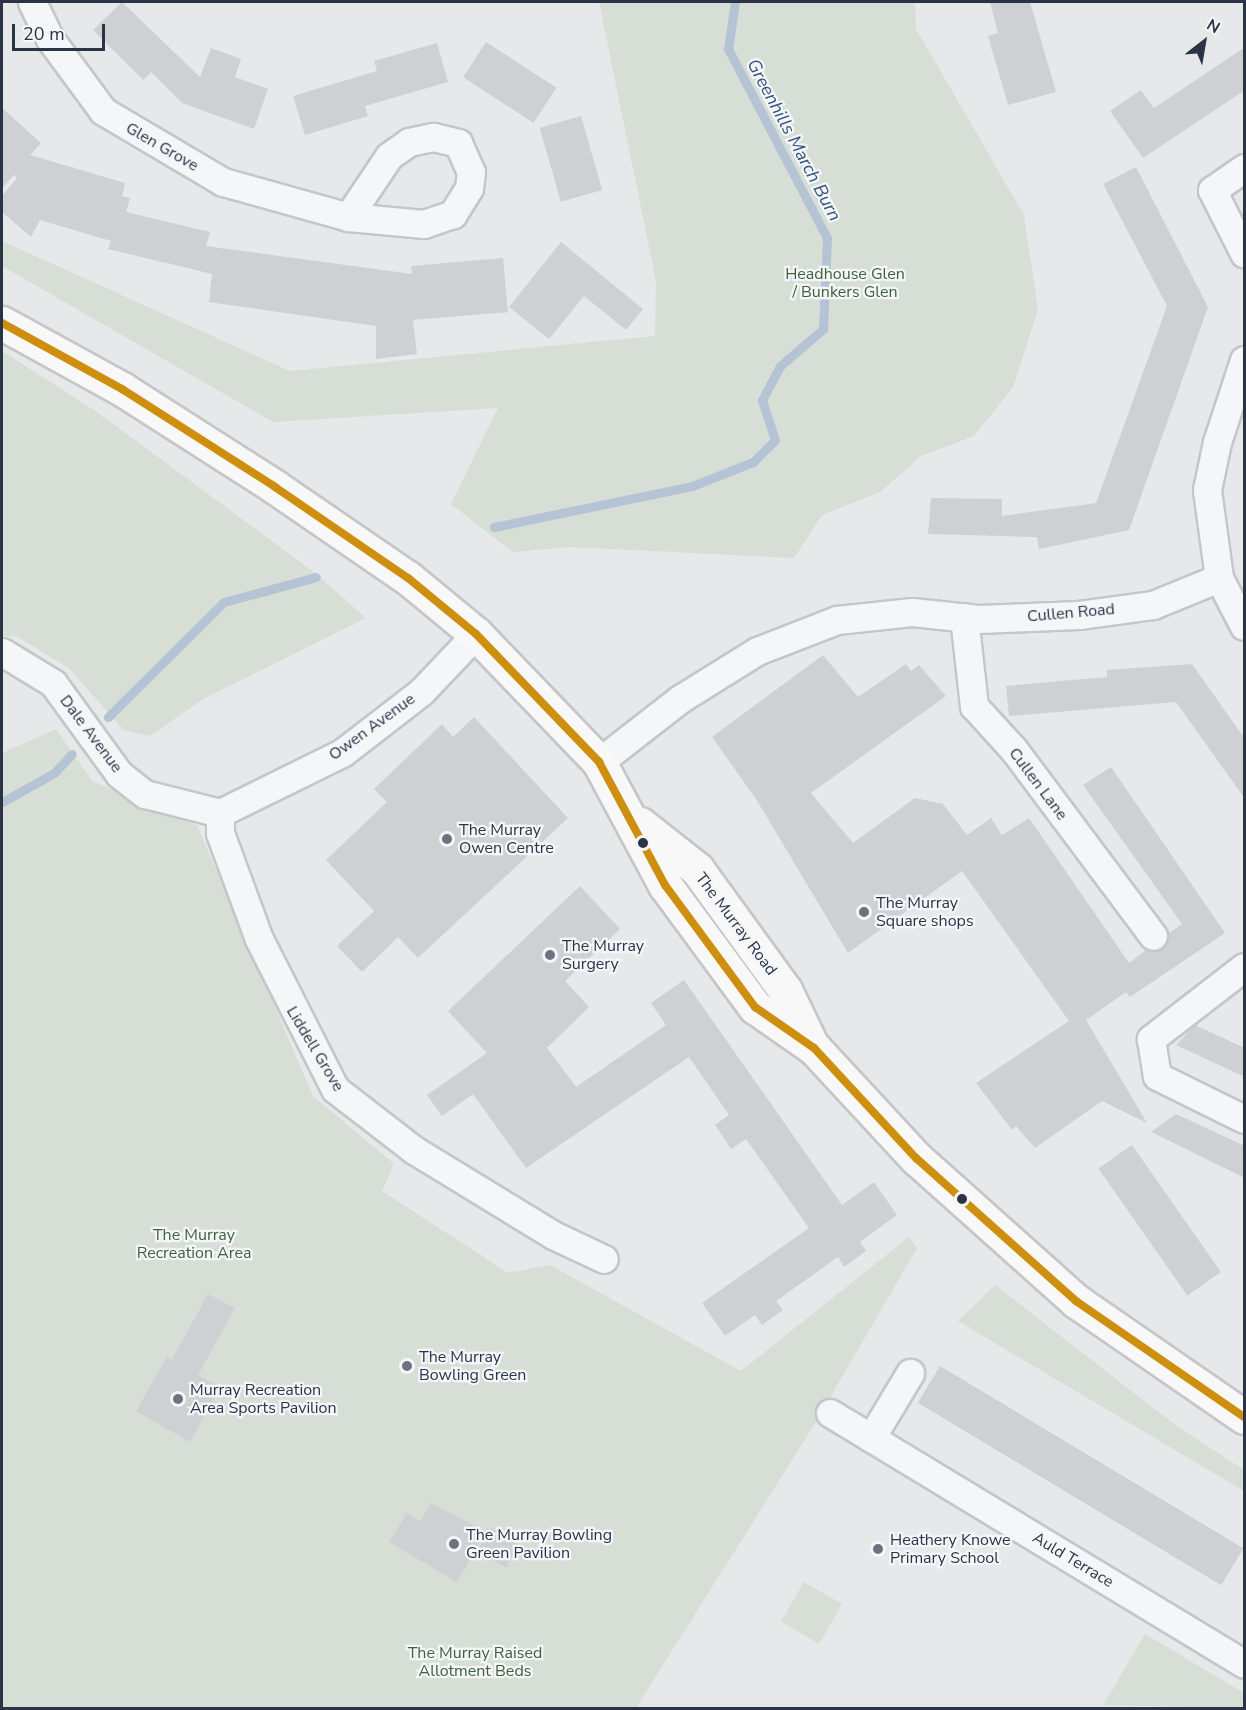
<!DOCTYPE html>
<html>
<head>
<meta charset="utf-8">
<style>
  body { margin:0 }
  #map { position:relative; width:1246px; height:1710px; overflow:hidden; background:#e6e8ea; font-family:"Nunito Sans",sans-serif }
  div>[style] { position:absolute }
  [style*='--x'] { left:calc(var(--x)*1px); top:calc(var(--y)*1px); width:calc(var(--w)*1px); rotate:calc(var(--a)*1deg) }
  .green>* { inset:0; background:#d6ded6; transform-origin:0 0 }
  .stream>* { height:9px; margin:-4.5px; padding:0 4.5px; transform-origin:4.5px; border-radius:4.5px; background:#b4c4d5 }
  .building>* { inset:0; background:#ced0d3; transform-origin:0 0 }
  .roads { filter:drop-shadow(2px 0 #c4c6c8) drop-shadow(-2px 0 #c4c6c8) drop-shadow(0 2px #c4c6c8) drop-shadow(0 -2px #c4c6c8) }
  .street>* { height:27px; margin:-13.5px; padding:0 13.5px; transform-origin:13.5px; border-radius:13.5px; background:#f5f6f7 }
  .secondary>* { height:33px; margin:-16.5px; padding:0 16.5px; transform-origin:16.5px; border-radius:16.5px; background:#f8f8f8 }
  .bus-1>* { height:8px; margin:-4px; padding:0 4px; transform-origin:4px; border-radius:4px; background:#ce8f0e }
  .dots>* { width:16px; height:16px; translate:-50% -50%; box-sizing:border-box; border:3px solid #f4f6f9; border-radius:50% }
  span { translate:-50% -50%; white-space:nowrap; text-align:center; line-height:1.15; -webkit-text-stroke:4.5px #f4f6f9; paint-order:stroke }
  .street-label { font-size:16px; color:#2b3445 }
  .park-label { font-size:16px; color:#3f6138 }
  .poi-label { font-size:16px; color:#2b3445 }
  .left { translate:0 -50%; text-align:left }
  .water-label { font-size:18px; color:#34527a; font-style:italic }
  .frame { position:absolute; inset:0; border:3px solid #2b3445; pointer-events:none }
  .north { position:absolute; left:1174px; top:12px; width:60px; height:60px; -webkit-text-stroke:4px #f4f6f9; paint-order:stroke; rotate:31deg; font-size:16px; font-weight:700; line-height:24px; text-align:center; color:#2b3445 }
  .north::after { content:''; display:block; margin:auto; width:21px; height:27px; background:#2b3445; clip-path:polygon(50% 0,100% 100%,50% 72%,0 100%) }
  .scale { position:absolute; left:12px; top:24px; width:93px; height:27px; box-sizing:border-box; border:3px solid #2b3445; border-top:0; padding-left:8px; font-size:18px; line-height:21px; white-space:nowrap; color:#2b3445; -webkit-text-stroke:4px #f4f6f9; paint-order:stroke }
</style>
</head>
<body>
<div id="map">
  <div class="green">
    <div style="clip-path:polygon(599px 2px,915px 2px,916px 29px,1024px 215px,1038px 310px,1013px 387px,974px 436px,921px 456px,880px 492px,822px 515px,794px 558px,569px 547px,513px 552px,451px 504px,498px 408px,273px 422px,2px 266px,2px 241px,290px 371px,655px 336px,656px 281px)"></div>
    <div style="clip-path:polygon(2px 351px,97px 412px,311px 570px,366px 618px,203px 699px,150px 736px,123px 730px,70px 669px,18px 637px,2px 636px)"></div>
    <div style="clip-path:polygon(56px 729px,92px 781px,197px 825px,313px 1096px,394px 1164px,382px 1191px,508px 1273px,550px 1265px,741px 1371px,909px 1237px,917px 1248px,814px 1425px,636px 1708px,2px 1708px,2px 753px)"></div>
    <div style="clip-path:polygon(995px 1285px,1170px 1421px,1244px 1470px,1244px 1491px,958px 1321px)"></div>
    <div style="left:804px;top:1582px;width:44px;height:46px;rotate:30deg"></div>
    <div style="clip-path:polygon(1145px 1634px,1244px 1693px,1244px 1708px,1103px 1705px)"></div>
  </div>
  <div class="stream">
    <div style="--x:494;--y:527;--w:202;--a:-11.7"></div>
    <div style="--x:692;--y:486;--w:66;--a:-21.5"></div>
    <div style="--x:753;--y:462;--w:31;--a:-45"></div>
    <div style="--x:775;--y:440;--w:42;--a:-108"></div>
    <div style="--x:762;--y:400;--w:38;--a:-62"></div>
    <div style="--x:780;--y:366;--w:57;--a:-40.7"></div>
    <div style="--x:823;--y:329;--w:91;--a:-87.5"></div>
    <div style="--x:827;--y:238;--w:213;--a:-117.6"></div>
    <div style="--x:728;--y:49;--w:48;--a:-81.5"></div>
    <div style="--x:108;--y:717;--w:163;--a:-44.8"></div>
    <div style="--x:224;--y:602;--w:95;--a:-15.2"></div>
    <div style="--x:2;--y:802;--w:60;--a:-29.1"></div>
    <div style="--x:54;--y:773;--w:26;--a:-47"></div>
  </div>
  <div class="building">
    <div style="clip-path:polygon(122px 2px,200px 77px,211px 48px,241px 59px,235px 77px,268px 89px,254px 129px,182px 103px,151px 72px,143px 80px,93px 30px)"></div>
    <div style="clip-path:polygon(990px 2px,1030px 2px,1056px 92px,1008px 105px,988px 36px,998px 33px)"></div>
    <div style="left:486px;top:42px;width:84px;height:42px;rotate:33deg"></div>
    <div style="clip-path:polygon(437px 43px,448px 82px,365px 106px,368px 116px,305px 135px,293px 96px,377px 71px,374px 61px)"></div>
    <div style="clip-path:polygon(1245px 47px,1245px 90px,1143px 158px,1110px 111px,1141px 90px,1154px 108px)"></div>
    <div style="clip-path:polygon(2px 108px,41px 143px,30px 155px,125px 183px,122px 196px,130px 198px,126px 212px,210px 232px,206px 246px,412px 274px,411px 266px,503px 258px,508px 312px,413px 320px,417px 354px,376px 359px,376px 326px,209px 302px,212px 274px,108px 249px,111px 241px,40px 220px,31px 237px,2px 212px,2px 196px,17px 178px,14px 175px,2px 188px)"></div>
    <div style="left:581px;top:116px;width:77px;height:43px;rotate:74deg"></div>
    <div style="clip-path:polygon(1136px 167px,1208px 307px,1129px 530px,1039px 549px,1037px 537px,928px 534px,931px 498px,1002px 499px,1002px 516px,1096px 503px,1167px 306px,1103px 184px)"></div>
    <div style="clip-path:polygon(561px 242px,643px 309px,626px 330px,584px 296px,549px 339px,509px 307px)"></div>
    <div style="clip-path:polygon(823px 655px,858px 697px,906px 664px,911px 671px,919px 665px,946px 696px,811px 793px,853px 843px,915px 798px,943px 804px,967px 835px,991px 818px,1002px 835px,1029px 818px,1129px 963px,1146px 950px,1162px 949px,1168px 934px,1182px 924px,1083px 785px,1111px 767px,1225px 933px,1130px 997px,1126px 992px,1086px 1020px,1147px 1123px,1102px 1101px,1035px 1148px,1016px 1126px,1012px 1130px,976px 1083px,1069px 1021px,962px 871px,848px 953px,756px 799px,712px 737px)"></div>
    <div style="clip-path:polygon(1192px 664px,1245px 739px,1245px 799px,1176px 702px,1009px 716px,1006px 686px,1107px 677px,1107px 670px)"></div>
    <div style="clip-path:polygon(474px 717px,568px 818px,418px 958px,398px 937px,362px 972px,337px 946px,374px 911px,326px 860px,387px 802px,374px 789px,442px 724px,453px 737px)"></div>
    <div style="clip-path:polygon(580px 886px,620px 929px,565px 981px,589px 1007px,547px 1048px,576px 1087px,666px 1025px,651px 1003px,684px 980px,842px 1205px,874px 1182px,897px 1215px,860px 1242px,866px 1251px,844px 1267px,838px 1257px,776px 1301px,783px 1310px,762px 1325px,755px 1315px,725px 1336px,702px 1303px,809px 1228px,746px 1139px,731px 1149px,715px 1125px,729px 1115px,689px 1057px,526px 1168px,473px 1094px,442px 1116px,427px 1095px,487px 1053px,448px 1011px)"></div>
    <div style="clip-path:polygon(1195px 1025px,1245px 1048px,1245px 1077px,1176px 1045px)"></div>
    <div style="clip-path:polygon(1176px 1114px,1245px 1146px,1245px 1178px,1151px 1132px)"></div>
    <div style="left:1132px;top:1145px;width:155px;height:41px;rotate:55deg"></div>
    <div style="clip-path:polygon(208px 1294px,235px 1308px,198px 1375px,220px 1387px,190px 1442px,136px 1411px,167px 1357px,172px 1360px)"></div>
    <div style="left:940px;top:1366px;width:354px;height:43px;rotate:31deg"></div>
    <div style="clip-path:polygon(431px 1503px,486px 1532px,457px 1582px,389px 1542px,407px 1513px,420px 1521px)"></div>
    <div style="left:491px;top:1528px;width:33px;height:26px;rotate:31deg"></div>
  </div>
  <div class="roads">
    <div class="street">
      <div style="--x:32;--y:2;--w:41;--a:64.1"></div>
      <div style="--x:50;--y:39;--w:89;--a:53.6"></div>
      <div style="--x:103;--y:111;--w:139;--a:30.6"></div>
      <div style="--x:223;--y:182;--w:130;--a:15.6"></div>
      <div style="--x:433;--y:137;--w:26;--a:13"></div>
      <div style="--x:458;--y:143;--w:32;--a:66"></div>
      <div style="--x:471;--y:172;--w:16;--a:97"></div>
      <div style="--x:469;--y:188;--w:31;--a:122"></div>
      <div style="--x:453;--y:214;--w:31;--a:161"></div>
      <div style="--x:424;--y:224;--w:76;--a:-174.7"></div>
      <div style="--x:348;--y:217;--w:73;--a:-56.1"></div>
      <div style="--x:389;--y:156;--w:24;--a:-35"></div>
      <div style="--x:409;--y:142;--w:25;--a:-12"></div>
      <div style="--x:1244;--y:168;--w:39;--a:145"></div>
      <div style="--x:1212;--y:190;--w:71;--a:63.1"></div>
      <div style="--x:1244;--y:360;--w:86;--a:108.2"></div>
      <div style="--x:1217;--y:442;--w:49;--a:101.8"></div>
      <div style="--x:1207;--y:490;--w:89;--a:82.2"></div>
      <div style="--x:1219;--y:578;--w:54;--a:62.5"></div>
      <div style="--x:964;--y:617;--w:90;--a:83.6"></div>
      <div style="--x:974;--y:706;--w:59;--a:47.7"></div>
      <div style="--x:1014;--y:750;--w:232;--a:53.2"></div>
      <div style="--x:2;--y:652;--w:60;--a:31.3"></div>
      <div style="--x:53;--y:683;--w:112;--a:54"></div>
      <div style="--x:119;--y:774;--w:33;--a:38"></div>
      <div style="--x:145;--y:794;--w:77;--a:14.2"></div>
      <div style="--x:599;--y:762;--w:103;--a:-37.9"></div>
      <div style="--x:680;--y:699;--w:91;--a:-31.9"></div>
      <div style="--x:757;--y:651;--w:86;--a:-21.2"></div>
      <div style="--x:837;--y:620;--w:75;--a:-6.1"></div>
      <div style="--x:912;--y:612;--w:67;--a:6"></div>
      <div style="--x:979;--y:619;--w:100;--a:-2.3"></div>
      <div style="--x:1079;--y:615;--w:75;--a:-7.7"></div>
      <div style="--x:1153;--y:605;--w:71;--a:-22.2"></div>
      <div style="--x:220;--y:813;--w:20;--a:90"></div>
      <div style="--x:220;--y:833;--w:113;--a:69.8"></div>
      <div style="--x:259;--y:939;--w:168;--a:63.1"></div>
      <div style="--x:335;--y:1089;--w:100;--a:37.7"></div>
      <div style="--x:414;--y:1150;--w:163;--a:31.4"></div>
      <div style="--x:553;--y:1235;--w:56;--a:25.2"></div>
      <div style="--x:220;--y:813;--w:136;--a:-26.2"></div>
      <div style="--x:342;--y:753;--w:100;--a:-37.7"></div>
      <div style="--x:421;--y:692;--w:80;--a:-46.5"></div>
      <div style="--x:1244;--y:967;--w:118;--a:142.3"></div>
      <div style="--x:1151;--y:1039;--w:37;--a:81"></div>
      <div style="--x:1157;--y:1076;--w:97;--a:26.3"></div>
      <div style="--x:830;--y:1413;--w:484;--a:31.2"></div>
      <div style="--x:871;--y:1438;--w:76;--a:-59"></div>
    </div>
    <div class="secondary">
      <div style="--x:2;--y:323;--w:137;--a:28.8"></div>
      <div style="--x:122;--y:389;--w:182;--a:32.6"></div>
      <div style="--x:275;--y:487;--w:161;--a:34.4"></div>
      <div style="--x:408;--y:578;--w:88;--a:39.5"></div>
      <div style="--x:476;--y:634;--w:178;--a:46.1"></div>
      <div style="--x:599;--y:762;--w:140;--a:61.8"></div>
      <div style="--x:665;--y:885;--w:152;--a:53.6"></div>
      <div style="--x:755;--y:1007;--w:72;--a:34.8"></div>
      <div style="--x:814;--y:1048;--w:150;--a:47.2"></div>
      <div style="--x:916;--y:1158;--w:215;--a:41.8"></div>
      <div style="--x:1076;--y:1301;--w:204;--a:34.6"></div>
      <div style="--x:640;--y:824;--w:73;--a:38.3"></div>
      <div style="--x:697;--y:869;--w:150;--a:54"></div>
      <div style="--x:785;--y:990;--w:62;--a:64.3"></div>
    </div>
  </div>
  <div class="bus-1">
    <div style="--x:2;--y:323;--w:137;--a:28.8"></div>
    <div style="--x:122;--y:389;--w:182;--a:32.6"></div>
    <div style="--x:275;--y:487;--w:161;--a:34.4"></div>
    <div style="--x:408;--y:578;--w:88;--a:39.5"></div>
    <div style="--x:476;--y:634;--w:178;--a:46.1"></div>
    <div style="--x:599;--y:762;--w:140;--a:61.8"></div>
    <div style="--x:665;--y:885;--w:152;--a:53.6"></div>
    <div style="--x:755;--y:1007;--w:72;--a:34.8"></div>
    <div style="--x:814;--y:1048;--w:150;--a:47.2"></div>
    <div style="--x:916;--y:1158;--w:215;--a:41.8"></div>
    <div style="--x:1076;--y:1301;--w:204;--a:34.6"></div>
  </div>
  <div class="dots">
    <div style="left:447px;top:839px;background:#6c737f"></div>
    <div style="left:643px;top:843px;background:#2b3445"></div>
    <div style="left:864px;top:912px;background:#6c737f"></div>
    <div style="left:550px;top:955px;background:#6c737f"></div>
    <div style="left:962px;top:1199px;background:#2b3445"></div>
    <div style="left:407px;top:1366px;background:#6c737f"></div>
    <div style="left:178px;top:1399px;background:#6c737f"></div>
    <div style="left:454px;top:1544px;background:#6c737f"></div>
    <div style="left:878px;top:1549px;background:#6c737f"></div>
  </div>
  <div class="street-label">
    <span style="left:162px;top:147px;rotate:30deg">Glen Grove</span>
    <span style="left:1071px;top:613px;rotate:-5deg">Cullen Road</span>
    <span style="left:372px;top:727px;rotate:-36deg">Owen Avenue</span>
    <span style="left:91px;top:734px;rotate:53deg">Dale Avenue</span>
    <span style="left:1038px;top:784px;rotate:53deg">Cullen Lane</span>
    <span style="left:736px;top:924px;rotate:53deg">The Murray Road</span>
    <span style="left:315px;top:1049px;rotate:59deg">Liddell Grove</span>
    <span style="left:1073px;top:1560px;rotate:31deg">Auld Terrace</span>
  </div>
  <div class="park-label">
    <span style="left:845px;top:283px">Headhouse Glen<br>/ Bunkers Glen</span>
    <span style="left:194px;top:1244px">The Murray<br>Recreation Area</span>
    <span style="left:475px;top:1662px">The Murray Raised<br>Allotment Beds</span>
  </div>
  <div class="poi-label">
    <span class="left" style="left:459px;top:839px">The Murray<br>Owen Centre</span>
    <span class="left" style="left:876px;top:912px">The Murray<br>Square shops</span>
    <span class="left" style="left:562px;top:955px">The Murray<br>Surgery</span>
    <span class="left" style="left:419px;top:1366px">The Murray<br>Bowling Green</span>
    <span class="left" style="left:190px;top:1399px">Murray Recreation<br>Area Sports Pavilion</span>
    <span class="left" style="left:466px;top:1544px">The Murray Bowling<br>Green Pavilion</span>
    <span class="left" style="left:890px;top:1549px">Heathery Knowe<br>Primary School</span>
  </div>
  <div class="water-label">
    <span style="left:794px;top:140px;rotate:62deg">Greenhills March Burn</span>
  </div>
  <div class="frame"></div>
  <div class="north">N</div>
  <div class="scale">20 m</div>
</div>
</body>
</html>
